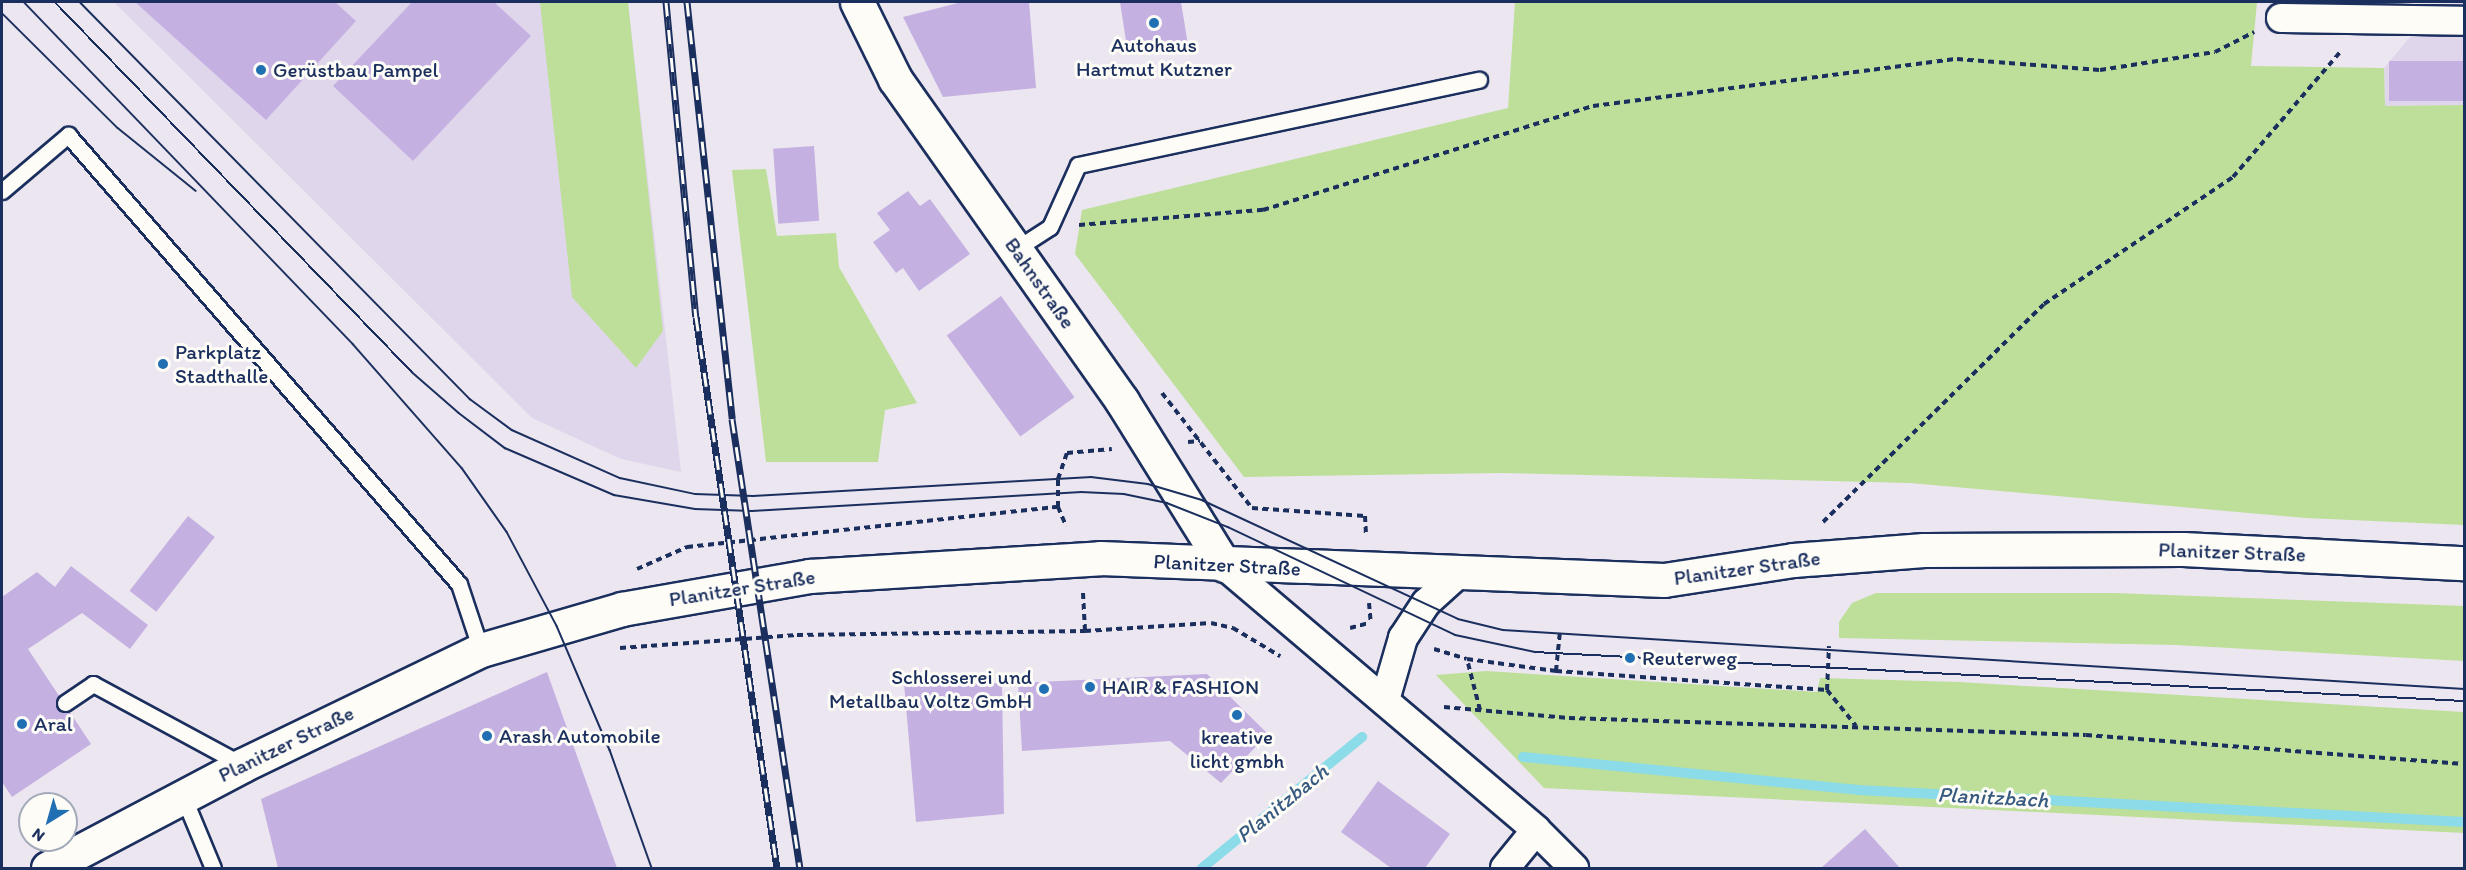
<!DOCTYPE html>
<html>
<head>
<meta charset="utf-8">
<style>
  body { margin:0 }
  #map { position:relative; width:2466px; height:870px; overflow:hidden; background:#ece6f0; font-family:Itim,sans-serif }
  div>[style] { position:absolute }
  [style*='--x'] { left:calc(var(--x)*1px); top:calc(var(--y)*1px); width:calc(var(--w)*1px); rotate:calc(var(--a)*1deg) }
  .built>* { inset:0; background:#e0d6ec }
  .green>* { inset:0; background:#bddf99 }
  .stream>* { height:10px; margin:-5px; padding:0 5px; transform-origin:5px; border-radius:5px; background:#8bdbe8 }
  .building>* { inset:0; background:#c5b1e1; transform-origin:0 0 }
  .path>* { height:4px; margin-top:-2px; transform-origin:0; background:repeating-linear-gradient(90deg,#1b2f5e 0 6px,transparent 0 10.5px) }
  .roads { filter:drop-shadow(2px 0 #1b2f5e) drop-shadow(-2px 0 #1b2f5e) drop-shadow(0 2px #1b2f5e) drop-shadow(0 -2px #1b2f5e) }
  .service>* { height:15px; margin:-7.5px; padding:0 7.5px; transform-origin:7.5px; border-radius:7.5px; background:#fdfcf7 }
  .minor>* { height:28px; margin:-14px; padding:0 14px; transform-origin:14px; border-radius:14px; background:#fdfcf7 }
  .tertiary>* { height:33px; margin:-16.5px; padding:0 16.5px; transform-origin:16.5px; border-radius:16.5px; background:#fdfcf7 }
  .secondary>* { height:33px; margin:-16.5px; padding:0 16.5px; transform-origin:16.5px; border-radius:16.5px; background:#fdfcf7 }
  .tram>* { height:1.5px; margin:-0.75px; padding:0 0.75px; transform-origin:0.75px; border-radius:0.75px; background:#1b2f5e }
  .rail>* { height:7px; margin-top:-3.5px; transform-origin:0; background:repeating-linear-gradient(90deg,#fdfcf7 0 14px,#1b2f5e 0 28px); box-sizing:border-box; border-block:2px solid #1b2f5e }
  .dots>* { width:16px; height:16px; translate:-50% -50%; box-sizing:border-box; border:3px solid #fdfcf7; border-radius:50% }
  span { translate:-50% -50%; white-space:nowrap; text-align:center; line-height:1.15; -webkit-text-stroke:6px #fdfcf7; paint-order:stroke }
  .poi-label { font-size:21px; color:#1b2f5e }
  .left { translate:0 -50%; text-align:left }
  .right { translate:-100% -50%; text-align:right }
  .street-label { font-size:21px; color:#1b2f5e }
  .water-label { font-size:22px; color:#375a80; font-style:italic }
  .frame { position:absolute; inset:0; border:3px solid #1b2f5e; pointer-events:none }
  .north { position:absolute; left:18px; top:792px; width:60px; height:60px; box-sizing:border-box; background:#fdfcf7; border:2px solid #a3aaba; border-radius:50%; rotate:217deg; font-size:16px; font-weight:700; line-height:24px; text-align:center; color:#1b2f5e }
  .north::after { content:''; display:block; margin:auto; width:21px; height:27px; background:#1f6fb2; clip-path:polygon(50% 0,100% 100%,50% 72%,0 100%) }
</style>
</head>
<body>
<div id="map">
  <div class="built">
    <div style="clip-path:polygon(114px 2px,628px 2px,681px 472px,621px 459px,532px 418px)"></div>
    <div style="clip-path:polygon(2464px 2px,2464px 105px,2385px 106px,2384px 68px,2435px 7px)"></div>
  </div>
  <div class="green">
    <div style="clip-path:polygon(540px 2px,628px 2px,663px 331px,636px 368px,572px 297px)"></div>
    <div style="clip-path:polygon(1515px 2px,2257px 2px,2251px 66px,2384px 68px,2385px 106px,2464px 105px,2464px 525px,2306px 518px,1910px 483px,1501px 473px,1244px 477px,1075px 254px,1082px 210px,1508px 108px)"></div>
    <div style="clip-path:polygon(766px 169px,777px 236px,836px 233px,839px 267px,917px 403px,885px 410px,878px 462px,766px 462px,732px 170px)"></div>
    <div style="clip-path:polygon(1876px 593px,2114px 593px,2464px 606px,2464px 661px,2176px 645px,1839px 638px,1839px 622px,1852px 603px)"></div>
    <div style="clip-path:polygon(1486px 671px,1817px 692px,1820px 678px,1959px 682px,2464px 712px,2464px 833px,1544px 788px,1436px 675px)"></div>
  </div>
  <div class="stream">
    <div style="--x:1523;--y:757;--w:337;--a:5.6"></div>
    <div style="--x:1858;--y:790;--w:607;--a:3.02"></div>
    <div style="--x:1202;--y:868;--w:207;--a:-39.3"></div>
  </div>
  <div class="building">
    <div style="clip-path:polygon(135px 2px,335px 2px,356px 21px,266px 120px)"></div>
    <div style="clip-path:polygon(412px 2px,494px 2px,531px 36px,413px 161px,333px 86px)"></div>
    <div style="clip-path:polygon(962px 2px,1029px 2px,1036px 88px,943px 97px,903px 17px)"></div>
    <div style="clip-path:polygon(1120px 2px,1181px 2px,1188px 45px,1128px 54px)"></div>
    <div style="left:2389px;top:61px;width:75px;height:40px"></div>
    <div style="left:814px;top:146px;width:75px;height:41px;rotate:86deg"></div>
    <div style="clip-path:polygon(908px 191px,920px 206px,930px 199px,970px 254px,919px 291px,903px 268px,896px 273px,873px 242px,890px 230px,877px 213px)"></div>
    <div style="left:1001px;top:296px;width:125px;height:67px;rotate:54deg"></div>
    <div style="left:188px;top:516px;width:34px;height:95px;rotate:38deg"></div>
    <div style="clip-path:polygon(71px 566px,148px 625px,130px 649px,82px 613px,28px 649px,91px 744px,12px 797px,2px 782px,2px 597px,37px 572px,55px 587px)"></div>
    <div style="clip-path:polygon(547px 672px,617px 868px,278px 868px,261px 799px)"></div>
    <div style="clip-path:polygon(1207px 674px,1268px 734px,1221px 783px,1170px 741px,1022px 751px,1018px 683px)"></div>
    <div style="clip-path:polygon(904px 683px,1002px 683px,1004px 814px,916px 822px)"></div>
    <div style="clip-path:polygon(1378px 781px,1450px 834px,1425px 868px,1391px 868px,1341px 832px)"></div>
    <div style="clip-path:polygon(1865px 829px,1900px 868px,1821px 868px)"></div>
  </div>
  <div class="path">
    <div style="--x:1079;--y:225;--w:185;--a:-4.7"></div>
    <div style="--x:1263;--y:210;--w:346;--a:-17.5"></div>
    <div style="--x:1593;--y:106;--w:367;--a:-7.4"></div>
    <div style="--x:1957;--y:59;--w:143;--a:4.4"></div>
    <div style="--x:2100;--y:70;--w:116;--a:-8.9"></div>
    <div style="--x:2215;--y:52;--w:44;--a:-27.1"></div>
    <div style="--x:1162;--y:393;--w:146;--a:52"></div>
    <div style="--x:1252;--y:508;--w:113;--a:4"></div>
    <div style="--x:1365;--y:516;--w:17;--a:87"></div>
    <div style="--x:1188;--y:442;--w:12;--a:-5"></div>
    <div style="--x:1058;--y:507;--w:21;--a:67"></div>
    <div style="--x:1823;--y:522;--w:310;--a:-44.6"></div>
    <div style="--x:2044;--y:304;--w:228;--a:-33.9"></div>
    <div style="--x:2233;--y:177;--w:165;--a:-49.4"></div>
    <div style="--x:637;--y:569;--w:55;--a:-23.7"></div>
    <div style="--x:687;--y:547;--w:373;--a:-6.2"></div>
    <div style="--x:1058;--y:507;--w:28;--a:-90"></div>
    <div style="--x:1058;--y:479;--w:28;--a:-71"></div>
    <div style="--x:1067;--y:453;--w:45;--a:-5.1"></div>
    <div style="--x:1083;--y:593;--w:38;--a:87"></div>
    <div style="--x:1369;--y:603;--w:21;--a:85"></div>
    <div style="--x:1350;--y:628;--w:20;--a:-15"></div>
    <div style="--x:620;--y:648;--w:177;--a:-4.2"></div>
    <div style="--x:797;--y:635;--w:288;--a:-0.8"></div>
    <div style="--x:1085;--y:631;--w:126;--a:-3.6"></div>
    <div style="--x:1211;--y:623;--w:23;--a:13"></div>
    <div style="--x:1233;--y:628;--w:55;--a:30.8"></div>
    <div style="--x:1434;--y:649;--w:34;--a:17"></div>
    <div style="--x:1556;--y:671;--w:272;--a:4"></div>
    <div style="--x:1827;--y:690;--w:46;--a:51.1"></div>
    <div style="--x:1827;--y:690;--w:44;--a:-87.4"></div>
    <div style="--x:1444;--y:707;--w:125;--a:5"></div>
    <div style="--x:1569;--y:718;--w:517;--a:1.88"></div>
    <div style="--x:2086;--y:735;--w:379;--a:4.4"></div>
    <div style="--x:1480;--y:710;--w:53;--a:-104.3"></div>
    <div style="--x:1467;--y:659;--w:90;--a:7.7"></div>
    <div style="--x:1556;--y:671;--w:40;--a:-84.3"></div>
  </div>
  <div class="roads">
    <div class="service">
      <div style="--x:2;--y:191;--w:87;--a:-40.3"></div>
      <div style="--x:68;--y:135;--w:595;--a:48.95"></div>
      <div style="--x:459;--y:584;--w:70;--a:71.6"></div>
      <div style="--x:1016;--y:249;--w:40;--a:-32.9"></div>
      <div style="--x:1050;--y:227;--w:68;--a:-65.7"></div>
      <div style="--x:1078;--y:165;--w:410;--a:-12"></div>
      <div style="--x:65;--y:703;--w:34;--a:-34"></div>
      <div style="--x:93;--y:684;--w:170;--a:28.4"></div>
      <div style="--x:183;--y:796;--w:78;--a:67.4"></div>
    </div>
    <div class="minor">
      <div style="--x:2281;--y:18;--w:183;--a:0.9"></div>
      <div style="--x:1224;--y:565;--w:409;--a:40.3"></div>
      <div style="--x:1536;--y:830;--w:54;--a:45"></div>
      <div style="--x:1385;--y:700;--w:65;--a:-73.8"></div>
      <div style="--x:1403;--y:638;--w:42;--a:-56.7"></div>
      <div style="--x:1426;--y:603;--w:43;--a:-42.2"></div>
      <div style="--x:1505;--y:868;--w:49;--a:-50.8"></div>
    </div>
    <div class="tertiary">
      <div style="--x:857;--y:2;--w:86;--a:63.7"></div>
      <div style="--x:895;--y:79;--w:394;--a:54.8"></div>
      <div style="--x:1122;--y:401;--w:193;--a:58.1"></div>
    </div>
    <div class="secondary">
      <div style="--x:48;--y:868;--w:221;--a:-27.8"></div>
      <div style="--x:243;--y:765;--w:264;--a:-25.8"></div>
      <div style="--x:481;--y:650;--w:147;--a:-16.2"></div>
      <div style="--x:622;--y:609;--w:190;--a:-10"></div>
      <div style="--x:809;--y:576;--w:292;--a:-3.5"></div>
      <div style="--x:1100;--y:558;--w:564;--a:2.23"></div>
      <div style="--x:1664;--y:580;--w:131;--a:-8.8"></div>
      <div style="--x:1793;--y:560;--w:131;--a:-4.4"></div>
      <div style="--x:1924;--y:550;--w:259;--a:-0.2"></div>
      <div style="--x:2183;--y:549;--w:281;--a:2.9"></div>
    </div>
  </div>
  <div class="tram">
    <div style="--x:24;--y:2;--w:475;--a:46.1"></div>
    <div style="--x:353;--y:344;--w:165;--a:48.7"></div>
    <div style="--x:462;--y:468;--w:78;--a:54.9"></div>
    <div style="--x:507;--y:532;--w:106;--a:62"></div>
    <div style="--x:557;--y:626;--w:135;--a:66.9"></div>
    <div style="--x:610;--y:750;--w:125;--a:70.4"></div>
    <div style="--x:55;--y:2;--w:514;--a:46.02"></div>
    <div style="--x:412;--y:372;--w:62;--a:41.1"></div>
    <div style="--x:459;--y:413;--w:58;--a:37.3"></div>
    <div style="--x:505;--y:448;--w:119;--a:23.3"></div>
    <div style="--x:614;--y:495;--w:82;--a:9.8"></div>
    <div style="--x:695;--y:509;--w:57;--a:2"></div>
    <div style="--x:752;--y:511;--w:330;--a:-3.3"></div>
    <div style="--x:1081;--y:492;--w:43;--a:2.7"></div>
    <div style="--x:1124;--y:494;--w:44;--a:11.8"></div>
    <div style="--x:1167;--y:503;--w:66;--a:21.5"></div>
    <div style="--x:1228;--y:527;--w:251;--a:25.4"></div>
    <div style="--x:1455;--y:635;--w:82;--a:12"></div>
    <div style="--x:1535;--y:652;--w:930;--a:3.02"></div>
    <div style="--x:80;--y:2;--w:557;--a:45.51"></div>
    <div style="--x:470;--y:399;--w:52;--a:36.4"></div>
    <div style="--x:512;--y:430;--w:118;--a:24"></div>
    <div style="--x:620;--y:478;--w:77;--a:12"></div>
    <div style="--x:695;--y:494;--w:58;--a:2"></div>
    <div style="--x:753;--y:496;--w:339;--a:-3.2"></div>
    <div style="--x:1091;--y:477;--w:57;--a:7"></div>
    <div style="--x:1148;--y:484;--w:56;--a:16.5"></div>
    <div style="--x:1202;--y:500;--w:282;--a:24.9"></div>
    <div style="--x:1458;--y:619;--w:46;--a:13.7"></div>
    <div style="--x:1503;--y:630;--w:963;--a:3.51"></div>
    <div style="--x:2;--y:13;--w:163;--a:44.8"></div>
    <div style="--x:118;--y:128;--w:100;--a:38.9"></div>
  </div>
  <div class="rail">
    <div style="--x:666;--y:2;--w:316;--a:84.6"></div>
    <div style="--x:696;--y:317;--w:557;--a:81.64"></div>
    <div style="--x:687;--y:2;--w:419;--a:83.8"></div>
    <div style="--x:732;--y:419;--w:454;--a:81.4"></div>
  </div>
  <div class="dots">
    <div style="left:1154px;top:23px;background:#1f6fb2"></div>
    <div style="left:261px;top:70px;background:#1f6fb2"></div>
    <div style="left:163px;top:364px;background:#1f6fb2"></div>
    <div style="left:1630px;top:658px;background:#1f6fb2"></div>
    <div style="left:1090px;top:687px;background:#1f6fb2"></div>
    <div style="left:1044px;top:689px;background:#1f6fb2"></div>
    <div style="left:1237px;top:715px;background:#1f6fb2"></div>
    <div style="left:22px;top:724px;background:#1f6fb2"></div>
    <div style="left:487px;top:736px;background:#1f6fb2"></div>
  </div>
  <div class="poi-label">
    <span style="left:1154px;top:57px">Autohaus<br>Hartmut Kutzner</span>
    <span class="left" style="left:273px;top:70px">Gerüstbau Pampel</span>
    <span class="left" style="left:175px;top:364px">Parkplatz<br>Stadthalle</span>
    <span class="left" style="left:1642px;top:658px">Reuterweg</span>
    <span class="right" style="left:1032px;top:689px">Schlosserei und<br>Metallbau Voltz GmbH</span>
    <span class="left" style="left:1102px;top:687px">HAIR &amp; FASHION</span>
    <span class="left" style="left:34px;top:724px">Aral</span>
    <span class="left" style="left:499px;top:736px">Arash Automobile</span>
    <span style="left:1237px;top:749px">kreative<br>licht gmbh</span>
  </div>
  <div class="street-label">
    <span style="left:1040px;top:283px;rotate:55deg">Bahnstraße</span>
    <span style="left:2232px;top:552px;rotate:2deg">Planitzer Straße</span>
    <span style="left:1227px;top:565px;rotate:3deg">Planitzer Straße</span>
    <span style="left:1747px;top:568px;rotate:-8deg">Planitzer Straße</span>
    <span style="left:742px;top:588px;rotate:-9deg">Planitzer Straße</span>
    <span style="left:286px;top:744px;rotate:-26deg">Planitzer Straße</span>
  </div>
  <div class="water-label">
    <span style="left:1993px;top:797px;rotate:3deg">Planitzbach</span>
    <span style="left:1282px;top:803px;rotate:-39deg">Planitzbach</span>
  </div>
  <div class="frame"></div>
  <div class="north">N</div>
</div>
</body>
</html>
